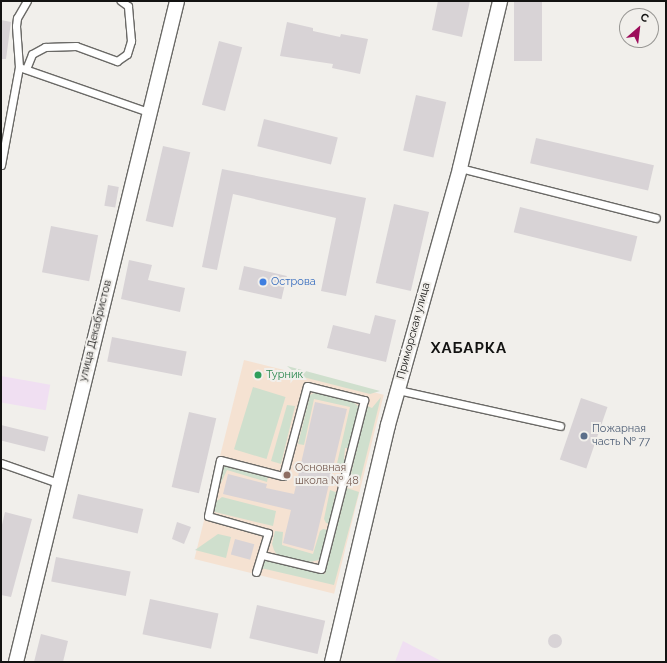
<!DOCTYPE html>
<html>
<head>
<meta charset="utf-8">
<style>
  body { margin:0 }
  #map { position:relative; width:667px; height:663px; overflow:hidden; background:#f1efeb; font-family:Raleway,sans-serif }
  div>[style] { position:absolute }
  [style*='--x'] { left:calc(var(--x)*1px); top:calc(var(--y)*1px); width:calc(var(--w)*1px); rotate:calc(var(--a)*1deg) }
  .industrial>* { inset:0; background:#f0dff2; transform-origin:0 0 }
  .education>* { inset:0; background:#f5e2d2; transform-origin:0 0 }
  .green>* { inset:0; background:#cfdfcd; transform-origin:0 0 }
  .building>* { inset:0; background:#d8d3d6; transform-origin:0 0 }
  .round { border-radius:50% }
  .roads { filter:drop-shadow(1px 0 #6a6966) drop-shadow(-1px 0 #6a6966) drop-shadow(0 1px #6a6966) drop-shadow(0 -1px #6a6966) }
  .lane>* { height:7px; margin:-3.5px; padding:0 3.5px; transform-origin:3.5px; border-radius:3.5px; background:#fff }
  .street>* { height:14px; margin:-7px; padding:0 7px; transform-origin:7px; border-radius:7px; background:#fff }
  .dots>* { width:11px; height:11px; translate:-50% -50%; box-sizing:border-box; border:2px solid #f1efeb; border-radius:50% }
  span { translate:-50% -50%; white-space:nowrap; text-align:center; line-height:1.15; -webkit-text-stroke:4px #f1efeb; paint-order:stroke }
  .shop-label { font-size:11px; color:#366cbe }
  .left { translate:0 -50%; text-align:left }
  .street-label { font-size:11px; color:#131312 }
  .leisure-label { font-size:11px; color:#27864d }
  .service-label { font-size:11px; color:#4e5e75 }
  .education-label { font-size:11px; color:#785e54 }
  .district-label { font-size:15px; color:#131312; font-weight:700; letter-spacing:1px }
  .frame { position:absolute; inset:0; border:2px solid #131312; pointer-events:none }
  .north { position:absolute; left:619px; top:8px; width:40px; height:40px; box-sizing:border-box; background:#f1efeb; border:1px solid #989794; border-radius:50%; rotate:28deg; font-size:11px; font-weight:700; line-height:16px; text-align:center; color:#131312 }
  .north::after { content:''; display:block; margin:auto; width:14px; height:18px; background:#9c0d5b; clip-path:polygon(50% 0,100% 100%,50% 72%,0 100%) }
</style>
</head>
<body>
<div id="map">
  <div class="industrial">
    <div style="left:1px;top:376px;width:50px;height:26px;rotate:10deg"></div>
    <div style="clip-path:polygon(403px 641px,443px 662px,395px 662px)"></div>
  </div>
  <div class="education">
    <div style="left:244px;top:360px;width:144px;height:205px;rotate:14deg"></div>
  </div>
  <div class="green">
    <div style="clip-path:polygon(287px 366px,380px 391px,370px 394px,299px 376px)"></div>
    <div style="left:253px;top:387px;width:34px;height:65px;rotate:17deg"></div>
    <div style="clip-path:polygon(318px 391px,352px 401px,359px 407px,349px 448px,345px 448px,344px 459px,347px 461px,343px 473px,335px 472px,350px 407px,314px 399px,304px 445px,298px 444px,310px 395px)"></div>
    <div style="clip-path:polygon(381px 397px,360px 481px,350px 478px,367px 406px,372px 408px)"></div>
    <div style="clip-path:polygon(287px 405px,295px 406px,281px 464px,271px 461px)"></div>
    <div style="clip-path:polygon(227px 464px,268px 476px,267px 482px,227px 470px,221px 483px,217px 482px,222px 468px)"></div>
    <div style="clip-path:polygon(347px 488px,359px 492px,334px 585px,261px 568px,264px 560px,325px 574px)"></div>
    <div style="clip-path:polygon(330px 490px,338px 493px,334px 499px,331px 524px,326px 523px,324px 519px)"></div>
    <div style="clip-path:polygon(222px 497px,276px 511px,273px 526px,215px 512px,213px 504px)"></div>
    <div style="clip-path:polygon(323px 529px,329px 530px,319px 560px,310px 562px,277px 555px,274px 550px,272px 544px,275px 531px,283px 532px,282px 545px,313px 554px,320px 531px)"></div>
    <div style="clip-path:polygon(218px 534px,231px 537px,226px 558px,195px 550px)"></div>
  </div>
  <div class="building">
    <div style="clip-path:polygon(438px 1px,470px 1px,462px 37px,432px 30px)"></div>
    <div style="left:514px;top:1px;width:28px;height:60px"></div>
    <div style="clip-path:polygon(1px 20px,11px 22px,6px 59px,1px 59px)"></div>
    <div style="clip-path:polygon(287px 22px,313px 28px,313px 31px,340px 37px,341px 34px,368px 39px,360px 74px,332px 68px,333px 64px,280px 56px)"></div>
    <div style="left:219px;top:41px;width:24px;height:66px;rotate:15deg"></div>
    <div style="left:416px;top:95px;width:31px;height:57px;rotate:13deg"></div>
    <div style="left:264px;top:119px;width:76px;height:28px;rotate:14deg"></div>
    <div style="left:536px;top:138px;width:121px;height:26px;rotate:13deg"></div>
    <div style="left:163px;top:146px;width:28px;height:77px;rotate:13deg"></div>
    <div style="clip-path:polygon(222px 169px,366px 198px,346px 296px,321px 291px,336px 218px,233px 194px,217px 270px,202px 267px)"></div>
    <div style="left:108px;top:185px;width:11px;height:21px;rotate:10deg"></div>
    <div style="left:394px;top:204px;width:36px;height:81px;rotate:13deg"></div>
    <div style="left:520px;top:207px;width:121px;height:26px;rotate:14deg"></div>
    <div style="left:51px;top:226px;width:48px;height:47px;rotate:11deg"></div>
    <div style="clip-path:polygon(129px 260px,152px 265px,148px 280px,185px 288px,180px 312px,121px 299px)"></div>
    <div style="left:244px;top:266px;width:44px;height:24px;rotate:13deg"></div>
    <div style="clip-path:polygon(375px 315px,396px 320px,386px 362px,327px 348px,333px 325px,370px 334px)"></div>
    <div style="left:112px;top:337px;width:76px;height:25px;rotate:11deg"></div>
    <div style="left:581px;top:398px;width:28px;height:65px;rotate:19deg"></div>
    <div style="clip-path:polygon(315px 402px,347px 409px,313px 551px,283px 543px,291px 510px,223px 494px,228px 474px,267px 484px,266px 488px,294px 494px)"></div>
    <div style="left:189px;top:412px;width:28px;height:77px;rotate:13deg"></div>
    <div style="left:1px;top:425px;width:49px;height:15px;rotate:14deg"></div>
    <div style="left:78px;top:494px;width:67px;height:25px;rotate:13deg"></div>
    <div style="clip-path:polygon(5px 512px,32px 519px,11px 597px,1px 595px,1px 529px)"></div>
    <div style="clip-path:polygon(177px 522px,191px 527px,184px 544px,172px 539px)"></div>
    <div style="left:235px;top:539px;width:20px;height:16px;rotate:15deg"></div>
    <div style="left:56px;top:557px;width:76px;height:25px;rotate:11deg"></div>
    <div style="left:150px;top:599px;width:70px;height:36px;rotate:12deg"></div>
    <div style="left:257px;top:605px;width:70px;height:34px;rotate:13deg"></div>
    <div class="round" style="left:548px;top:634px;width:14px;height:14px"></div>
    <div style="clip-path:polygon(41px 634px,68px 641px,63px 662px,34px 662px)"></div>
  </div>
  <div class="roads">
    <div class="lane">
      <div style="--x:19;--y:67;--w:41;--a:-94.2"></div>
      <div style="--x:16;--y:26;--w:8;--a:-83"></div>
      <div style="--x:17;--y:18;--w:20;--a:-60"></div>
      <div style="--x:26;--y:69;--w:16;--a:-68"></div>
      <div style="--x:32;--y:54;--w:15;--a:-28"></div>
      <div style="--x:45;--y:47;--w:31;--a:-2"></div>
      <div style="--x:76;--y:46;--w:44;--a:20.1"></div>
      <div style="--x:117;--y:61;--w:12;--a:-35"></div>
      <div style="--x:127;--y:54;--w:14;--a:-73"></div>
      <div style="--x:131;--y:41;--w:35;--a:-95"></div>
      <div style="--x:128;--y:6;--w:9;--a:-144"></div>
      <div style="--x:1;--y:165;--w:100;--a:-79.6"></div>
      <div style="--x:19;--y:67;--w:140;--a:19.2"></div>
      <div style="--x:460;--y:168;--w:202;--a:14.3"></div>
      <div style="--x:398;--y:390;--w:166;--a:12.5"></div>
      <div style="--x:1;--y:463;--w:60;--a:19.3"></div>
      <div style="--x:256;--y:572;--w:41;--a:-72.9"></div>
      <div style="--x:268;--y:533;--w:62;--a:-164.2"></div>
      <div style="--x:208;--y:516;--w:57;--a:-77.9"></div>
      <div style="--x:220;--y:460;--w:65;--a:14.3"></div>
      <div style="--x:283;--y:476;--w:93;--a:-75.1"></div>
      <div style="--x:307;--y:386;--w:59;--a:13.8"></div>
      <div style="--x:364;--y:400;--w:174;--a:104.3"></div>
      <div style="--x:321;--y:569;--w:61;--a:-166.7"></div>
    </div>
    <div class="street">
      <div style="--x:16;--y:662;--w:680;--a:-76.31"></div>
      <div style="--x:332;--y:662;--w:244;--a:-76.7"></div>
      <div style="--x:388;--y:425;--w:267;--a:-74.3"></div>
      <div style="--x:460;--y:168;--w:172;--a:-76.5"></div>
    </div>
  </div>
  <div class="dots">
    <div style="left:263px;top:282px;background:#3f7fe0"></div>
    <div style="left:258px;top:375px;background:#2e9e5b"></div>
    <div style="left:584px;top:436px;background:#5c6f8a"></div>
    <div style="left:287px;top:475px;background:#8d6e63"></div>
  </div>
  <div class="shop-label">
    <span class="left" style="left:271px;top:282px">Острова</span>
  </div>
  <div class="street-label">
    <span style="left:96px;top:331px;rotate:-76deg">улица Декабристов</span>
    <span style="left:414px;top:331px;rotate:-75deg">Приморская улица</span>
  </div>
  <div class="leisure-label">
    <span class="left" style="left:266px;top:375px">Турник</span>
  </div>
  <div class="service-label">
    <span class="left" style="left:592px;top:436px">Пожарная<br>часть № 77</span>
  </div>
  <div class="education-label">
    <span class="left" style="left:295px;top:475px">Основная<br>школа № 48</span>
  </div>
  <div class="district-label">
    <span style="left:469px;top:349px">ХАБАРКА</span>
  </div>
  <div class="frame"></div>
  <div class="north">С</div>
</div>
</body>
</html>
